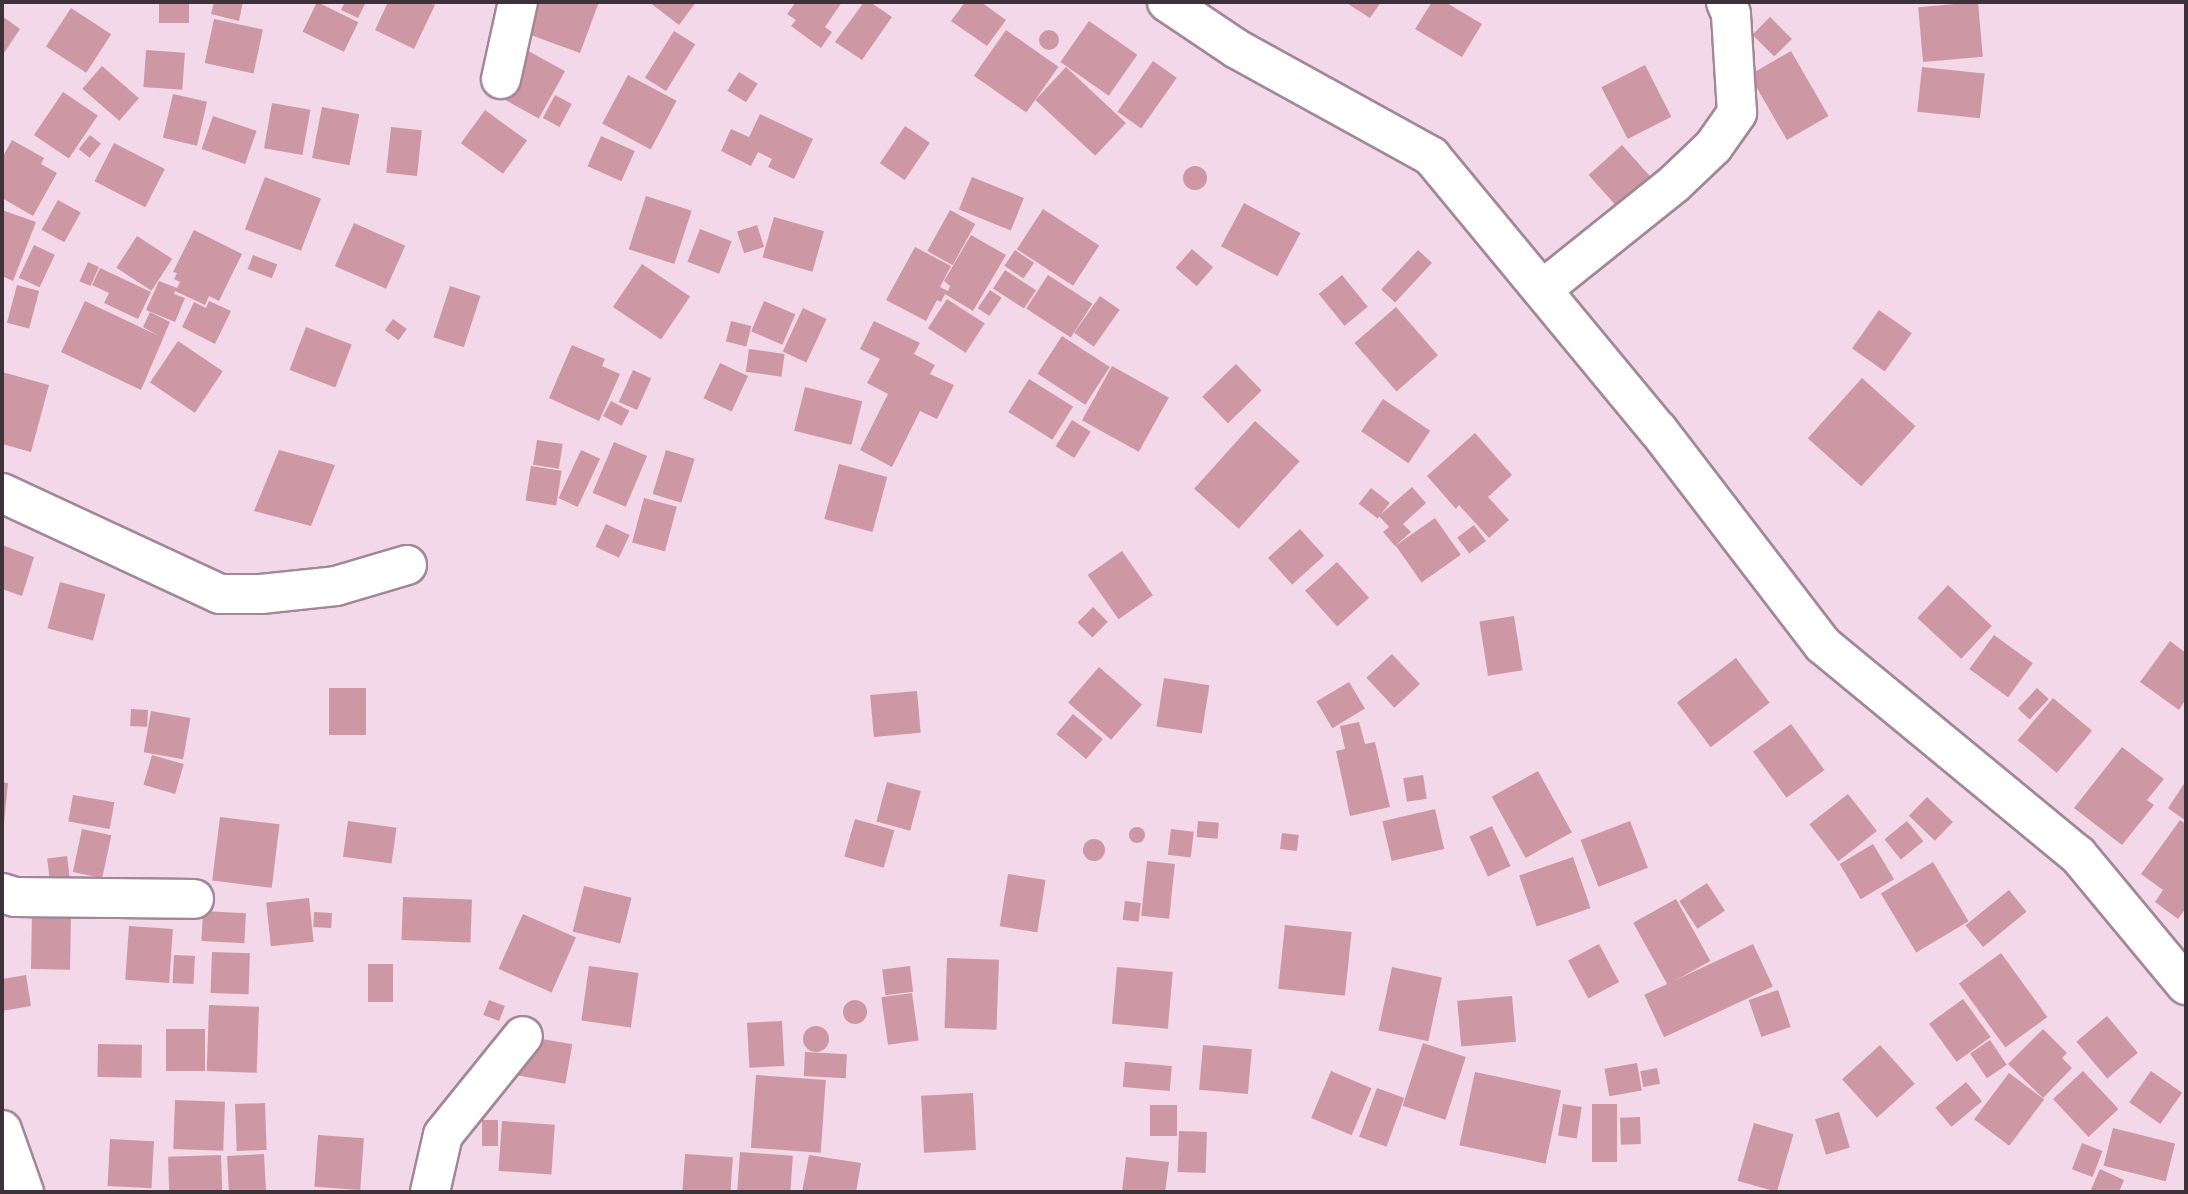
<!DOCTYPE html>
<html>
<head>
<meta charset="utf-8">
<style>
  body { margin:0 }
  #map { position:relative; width:2188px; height:1194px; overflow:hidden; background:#f3d8e9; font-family:"IBM Plex Serif",serif }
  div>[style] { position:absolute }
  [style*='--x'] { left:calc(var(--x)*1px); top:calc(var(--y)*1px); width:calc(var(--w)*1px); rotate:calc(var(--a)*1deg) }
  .building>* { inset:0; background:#cd98a4; transform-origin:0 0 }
  .round { border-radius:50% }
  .roads { filter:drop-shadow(2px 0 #a18798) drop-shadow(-2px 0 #a18798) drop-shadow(0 2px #a18798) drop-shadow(0 -2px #a18798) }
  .minor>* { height:38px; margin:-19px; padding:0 19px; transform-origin:19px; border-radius:19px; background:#fff }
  span { translate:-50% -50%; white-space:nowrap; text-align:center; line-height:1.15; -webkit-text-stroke:5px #fde7f5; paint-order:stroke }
  .frame { position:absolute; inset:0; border:4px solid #3d3239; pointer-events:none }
</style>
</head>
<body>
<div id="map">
  <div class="building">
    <div style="left:159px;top:2px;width:30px;height:21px"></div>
    <div style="clip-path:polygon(214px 2px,243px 2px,239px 21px,211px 14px)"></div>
    <div style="left:317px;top:2px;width:46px;height:33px;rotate:26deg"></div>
    <div style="clip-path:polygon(345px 2px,365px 4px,358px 18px,341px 10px)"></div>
    <div style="clip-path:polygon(388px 2px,428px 2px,435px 5px,414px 49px,375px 30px)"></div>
    <div style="clip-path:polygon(540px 2px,599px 2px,580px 53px,528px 34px)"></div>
    <div style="clip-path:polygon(649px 2px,696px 2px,679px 25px)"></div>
    <div style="clip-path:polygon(796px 2px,842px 2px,825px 27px,832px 32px,821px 48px,791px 26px,796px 20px,787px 14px)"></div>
    <div style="clip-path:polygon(864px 2px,870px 2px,892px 17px,862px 60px,835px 42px)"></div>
    <div style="clip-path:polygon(965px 2px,981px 2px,1006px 20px,987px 46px,951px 21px)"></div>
    <div style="clip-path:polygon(1345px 2px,1381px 2px,1370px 18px)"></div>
    <div style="clip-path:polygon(1432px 2px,1445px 2px,1482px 24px,1462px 57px,1415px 29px)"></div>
    <div style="left:1978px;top:2px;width:55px;height:60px;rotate:85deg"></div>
    <div style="left:71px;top:8px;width:48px;height:46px;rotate:33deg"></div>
    <div style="clip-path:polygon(2px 16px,20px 29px,2px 56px)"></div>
    <div style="left:1770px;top:17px;width:31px;height:25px;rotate:45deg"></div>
    <div style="left:214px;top:19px;width:50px;height:45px;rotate:12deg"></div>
    <div style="left:1089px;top:21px;width:59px;height:50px;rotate:35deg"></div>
    <div class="round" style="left:1039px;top:30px;width:20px;height:20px"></div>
    <div style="left:1006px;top:30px;width:64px;height:56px;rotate:35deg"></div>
    <div style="left:674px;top:31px;width:25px;height:55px;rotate:32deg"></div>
    <div style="left:523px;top:48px;width:48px;height:54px;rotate:29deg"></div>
    <div style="left:146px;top:50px;width:39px;height:37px;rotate:4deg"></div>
    <div style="left:1791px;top:51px;width:75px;height:48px;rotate:60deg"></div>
    <div style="left:1153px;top:61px;width:29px;height:62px;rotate:35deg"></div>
    <div style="left:1645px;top:65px;width:58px;height:49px;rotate:63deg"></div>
    <div style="left:102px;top:66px;width:49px;height:30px;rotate:41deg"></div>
    <div style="left:1066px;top:67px;width:82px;height:45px;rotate:43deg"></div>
    <div style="left:1922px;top:67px;width:63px;height:45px;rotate:6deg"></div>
    <div style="left:739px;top:72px;width:22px;height:22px;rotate:32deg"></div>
    <div style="left:628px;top:75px;width:55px;height:55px;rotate:28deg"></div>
    <div style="left:63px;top:92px;width:42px;height:52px;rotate:34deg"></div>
    <div style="left:173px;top:94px;width:35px;height:45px;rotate:13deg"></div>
    <div style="left:555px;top:95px;width:19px;height:26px;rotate:28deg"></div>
    <div style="left:272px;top:103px;width:39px;height:46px;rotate:10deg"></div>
    <div style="left:322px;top:107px;width:38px;height:52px;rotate:11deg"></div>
    <div style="left:485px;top:110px;width:52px;height:41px;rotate:36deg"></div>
    <div style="clip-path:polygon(760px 114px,813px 139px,794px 179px,768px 167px,772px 159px,758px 152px,751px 166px,721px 151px,731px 129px,749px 137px)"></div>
    <div style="left:213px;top:116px;width:46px;height:35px;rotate:19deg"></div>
    <div style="left:905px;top:126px;width:30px;height:45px;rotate:34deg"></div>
    <div style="left:391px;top:127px;width:31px;height:46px;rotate:6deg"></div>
    <div style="left:90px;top:135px;width:14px;height:18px;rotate:39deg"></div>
    <div style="left:601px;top:136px;width:37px;height:33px;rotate:24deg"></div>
    <div style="clip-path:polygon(12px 140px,44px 158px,41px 164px,57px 173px,33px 216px,2px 198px,2px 158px)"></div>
    <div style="left:114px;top:143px;width:57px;height:43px;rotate:27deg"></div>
    <div style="left:1622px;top:145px;width:48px;height:45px;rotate:48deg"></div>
    <div class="round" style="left:1183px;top:166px;width:24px;height:24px"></div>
    <div style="left:265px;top:177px;width:60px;height:56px;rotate:21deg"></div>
    <div style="left:972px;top:177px;width:56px;height:35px;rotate:22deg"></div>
    <div style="left:646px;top:196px;width:48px;height:56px;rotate:18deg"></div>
    <div style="left:58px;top:200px;width:26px;height:34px;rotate:29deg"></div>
    <div style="left:1244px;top:203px;width:64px;height:49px;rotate:28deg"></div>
    <div style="left:1043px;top:209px;width:67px;height:48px;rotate:33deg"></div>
    <div style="clip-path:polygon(2px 210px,36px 222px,13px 281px,2px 276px)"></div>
    <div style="left:950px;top:210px;width:29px;height:47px;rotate:29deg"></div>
    <div style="left:774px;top:217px;width:52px;height:42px;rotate:16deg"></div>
    <div style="left:354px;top:223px;width:56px;height:47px;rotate:24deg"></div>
    <div style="left:757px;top:225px;width:23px;height:21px;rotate:72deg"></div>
    <div style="left:700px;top:229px;width:34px;height:35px;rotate:21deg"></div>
    <div style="clip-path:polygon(194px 230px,242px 254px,219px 301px,209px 296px,205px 305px,175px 291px,174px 294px,185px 298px,175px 322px,146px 310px,159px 281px,177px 288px,180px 282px,174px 279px,177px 273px,173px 272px)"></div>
    <div style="clip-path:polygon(971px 235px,1006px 255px,973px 311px,945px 294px,941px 302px,937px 300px,926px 321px,886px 300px,915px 247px,951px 266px,940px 287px,948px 291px,950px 286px,944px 281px)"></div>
    <div style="left:137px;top:236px;width:42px;height:38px;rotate:33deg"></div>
    <div style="left:34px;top:245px;width:23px;height:36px;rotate:25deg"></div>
    <div style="left:1192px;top:249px;width:28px;height:25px;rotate:41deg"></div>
    <div style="left:1015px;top:250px;width:23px;height:19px;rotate:34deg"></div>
    <div style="left:1418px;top:250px;width:19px;height:54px;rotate:43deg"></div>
    <div style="left:253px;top:255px;width:26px;height:15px;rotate:21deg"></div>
    <div style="left:88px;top:262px;width:12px;height:21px;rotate:24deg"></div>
    <div style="left:642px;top:264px;width:58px;height:52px;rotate:34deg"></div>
    <div style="clip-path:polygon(100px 268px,151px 292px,138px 319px,104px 303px,109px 293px,92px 285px)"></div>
    <div style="left:1005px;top:270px;width:37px;height:22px;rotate:33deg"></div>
    <div style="left:1048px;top:275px;width:53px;height:40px;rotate:33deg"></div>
    <div style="left:1342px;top:275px;width:41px;height:30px;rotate:51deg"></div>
    <div style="left:17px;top:285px;width:23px;height:39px;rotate:15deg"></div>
    <div style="left:450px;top:286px;width:32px;height:54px;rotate:18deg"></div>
    <div style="left:990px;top:290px;width:14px;height:22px;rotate:34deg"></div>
    <div style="left:1100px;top:296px;width:24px;height:45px;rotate:35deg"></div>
    <div style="left:947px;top:299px;width:45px;height:35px;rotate:33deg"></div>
    <div style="clip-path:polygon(85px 301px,159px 336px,143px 327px,150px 312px,170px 322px,141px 390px,61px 352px)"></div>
    <div style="clip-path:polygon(209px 301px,231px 311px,215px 344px,182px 327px,194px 302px,206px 308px)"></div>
    <div style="left:764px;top:301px;width:34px;height:33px;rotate:23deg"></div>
    <div style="left:1396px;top:307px;width:64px;height:55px;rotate:49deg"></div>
    <div style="left:803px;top:308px;width:26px;height:48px;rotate:25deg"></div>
    <div style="left:1879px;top:310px;width:40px;height:47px;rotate:35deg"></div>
    <div style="left:393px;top:319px;width:17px;height:14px;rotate:36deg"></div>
    <div style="left:731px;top:321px;width:21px;height:21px;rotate:14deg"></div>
    <div style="clip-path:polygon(874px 321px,920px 343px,914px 354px,935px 365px,930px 374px,954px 385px,937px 419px,920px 411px,892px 467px,860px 450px,888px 394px,867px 383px,880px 359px,860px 349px)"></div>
    <div style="left:306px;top:327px;width:49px;height:46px;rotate:21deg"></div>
    <div style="left:1062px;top:336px;width:57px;height:45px;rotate:33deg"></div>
    <div style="left:178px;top:341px;width:54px;height:50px;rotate:34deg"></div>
    <div style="clip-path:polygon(572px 345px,605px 359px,602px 366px,620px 374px,599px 421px,549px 398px)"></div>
    <div style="left:749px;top:349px;width:36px;height:23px;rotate:8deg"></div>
    <div style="left:720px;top:363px;width:31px;height:39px;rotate:25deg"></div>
    <div style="left:1236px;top:364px;width:37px;height:47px;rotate:46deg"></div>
    <div style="left:1112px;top:366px;width:65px;height:62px;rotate:29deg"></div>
    <div style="left:633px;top:370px;width:20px;height:35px;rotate:24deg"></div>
    <div style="clip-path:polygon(2px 372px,49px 385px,31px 452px,2px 444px)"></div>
    <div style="left:1862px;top:378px;width:72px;height:81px;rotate:42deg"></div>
    <div style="left:1029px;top:379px;width:52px;height:39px;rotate:32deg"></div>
    <div style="left:805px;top:387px;width:59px;height:45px;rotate:14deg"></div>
    <div style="left:1383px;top:399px;width:57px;height:39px;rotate:34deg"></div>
    <div style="left:611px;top:401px;width:21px;height:17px;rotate:28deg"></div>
    <div style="left:1072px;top:420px;width:22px;height:31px;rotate:32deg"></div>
    <div style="left:1255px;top:421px;width:60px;height:91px;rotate:42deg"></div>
    <div style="clip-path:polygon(1475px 433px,1512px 475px,1488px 497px,1509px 520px,1489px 538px,1459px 505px,1456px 509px,1427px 476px)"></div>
    <div style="left:537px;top:440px;width:26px;height:25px;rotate:9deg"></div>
    <div style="left:614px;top:442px;width:36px;height:55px;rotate:23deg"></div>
    <div style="clip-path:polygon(279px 450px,335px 465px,311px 526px,254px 511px)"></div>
    <div style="left:581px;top:450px;width:21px;height:53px;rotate:25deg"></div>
    <div style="left:666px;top:450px;width:30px;height:46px;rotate:17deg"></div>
    <div style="left:839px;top:464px;width:50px;height:57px;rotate:15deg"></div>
    <div style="left:531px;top:466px;width:31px;height:35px;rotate:9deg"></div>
    <div style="clip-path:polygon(1412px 487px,1426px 503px,1403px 524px,1411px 532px,1395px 546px,1383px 532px,1389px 527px,1379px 516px)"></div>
    <div style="left:1371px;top:488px;width:24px;height:20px;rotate:38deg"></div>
    <div style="left:644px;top:498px;width:34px;height:46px;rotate:15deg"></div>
    <div style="left:1435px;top:518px;width:45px;height:48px;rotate:55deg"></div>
    <div style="left:606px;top:524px;width:26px;height:25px;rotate:25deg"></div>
    <div style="left:1474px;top:525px;width:20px;height:21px;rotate:53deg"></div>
    <div style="left:1300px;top:529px;width:36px;height:43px;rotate:48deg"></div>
    <div style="clip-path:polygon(2px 545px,34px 557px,22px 596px,2px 589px)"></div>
    <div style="left:1122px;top:551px;width:54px;height:42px;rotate:55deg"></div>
    <div style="left:1337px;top:562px;width:48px;height:43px;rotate:48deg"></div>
    <div style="left:60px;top:582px;width:47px;height:48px;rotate:15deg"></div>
    <div style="left:1948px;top:585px;width:60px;height:45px;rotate:43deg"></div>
    <div style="left:1093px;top:607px;width:21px;height:22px;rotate:45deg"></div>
    <div style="left:1514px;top:616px;width:55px;height:35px;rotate:81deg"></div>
    <div style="left:1994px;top:635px;width:48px;height:42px;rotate:36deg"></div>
    <div style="clip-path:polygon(2170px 641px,2186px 653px,2186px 699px,2179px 710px,2140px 682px)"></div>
    <div style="left:1392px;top:654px;width:41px;height:35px;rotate:47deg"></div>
    <div style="left:1736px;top:658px;width:56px;height:74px;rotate:53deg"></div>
    <div style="left:1099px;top:667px;width:57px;height:47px;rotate:41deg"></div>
    <div style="left:1164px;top:678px;width:46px;height:49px;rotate:9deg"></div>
    <div style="left:1349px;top:682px;width:31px;height:38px;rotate:59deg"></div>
    <div style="left:329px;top:688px;width:37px;height:47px"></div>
    <div style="left:2037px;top:688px;width:16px;height:28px;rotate:43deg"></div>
    <div style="left:917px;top:691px;width:42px;height:47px;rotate:85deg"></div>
    <div style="left:2053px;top:698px;width:51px;height:55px;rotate:40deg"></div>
    <div style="left:131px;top:709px;width:17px;height:17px;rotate:3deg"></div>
    <div style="left:151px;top:711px;width:40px;height:42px;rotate:10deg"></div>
    <div style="left:1073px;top:714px;width:39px;height:26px;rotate:40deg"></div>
    <div style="clip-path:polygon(1359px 722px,1365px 744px,1375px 742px,1390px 807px,1350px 816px,1336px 751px,1345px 749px,1340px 726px)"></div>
    <div style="left:1791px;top:724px;width:57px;height:47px;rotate:54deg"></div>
    <div style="clip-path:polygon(2122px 747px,2164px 779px,2147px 800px,2154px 805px,2122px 845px,2074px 808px)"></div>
    <div style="left:152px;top:755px;width:33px;height:31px;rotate:16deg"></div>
    <div style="left:1538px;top:771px;width:70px;height:53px;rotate:61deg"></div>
    <div style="left:1423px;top:775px;width:24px;height:20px;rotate:81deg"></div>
    <div style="clip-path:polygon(2186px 781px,2186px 821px,2168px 808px)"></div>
    <div style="clip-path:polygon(2px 782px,8px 783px,4px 823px,2px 822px)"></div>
    <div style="left:887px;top:782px;width:35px;height:41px;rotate:15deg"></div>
    <div style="left:1848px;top:794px;width:47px;height:49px;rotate:52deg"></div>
    <div style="left:73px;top:795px;width:42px;height:27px;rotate:10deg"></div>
    <div style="left:1927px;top:797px;width:36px;height:26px;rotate:44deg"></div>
    <div style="left:1435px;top:809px;width:41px;height:54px;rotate:77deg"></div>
    <div style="left:220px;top:817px;width:60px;height:64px;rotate:7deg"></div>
    <div style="left:855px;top:819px;width:41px;height:39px;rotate:16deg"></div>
    <div style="clip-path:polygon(2180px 820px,2186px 824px,2186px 908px,2178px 919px,2155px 902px,2163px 890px,2141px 874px)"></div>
    <div style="left:348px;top:821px;width:49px;height:36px;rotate:8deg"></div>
    <div style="left:1198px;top:821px;width:21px;height:16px;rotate:5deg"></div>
    <div style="left:1630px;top:821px;width:50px;height:53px;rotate:69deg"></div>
    <div style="left:1907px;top:821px;width:26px;height:29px;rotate:51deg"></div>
    <div style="left:1492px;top:826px;width:44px;height:25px;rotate:65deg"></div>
    <div class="round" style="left:1129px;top:827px;width:16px;height:16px"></div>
    <div style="left:82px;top:829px;width:30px;height:44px;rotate:12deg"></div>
    <div style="left:1171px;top:829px;width:23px;height:26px;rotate:7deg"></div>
    <div style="left:1282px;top:833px;width:17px;height:16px;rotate:7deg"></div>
    <div class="round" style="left:1083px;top:839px;width:22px;height:22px"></div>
    <div style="left:1873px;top:844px;width:41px;height:39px;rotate:59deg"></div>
    <div style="left:67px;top:856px;width:32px;height:20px;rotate:83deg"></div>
    <div style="left:1573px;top:857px;width:54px;height:57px;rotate:71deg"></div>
    <div style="left:1147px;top:861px;width:28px;height:55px;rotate:6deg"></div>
    <div style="left:1933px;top:862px;width:69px;height:61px;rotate:59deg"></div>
    <div style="left:1008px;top:874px;width:38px;height:53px;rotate:9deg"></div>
    <div style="left:1707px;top:883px;width:33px;height:33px;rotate:57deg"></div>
    <div style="left:584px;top:886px;width:49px;height:47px;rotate:14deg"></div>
    <div style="left:2009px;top:890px;width:28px;height:56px;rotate:51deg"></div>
    <div style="left:403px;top:897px;width:69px;height:43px;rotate:2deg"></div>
    <div style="left:309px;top:898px;width:44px;height:43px;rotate:84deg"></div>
    <div style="left:1676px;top:899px;width:71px;height:49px;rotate:61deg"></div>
    <div style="left:1125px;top:901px;width:16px;height:19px;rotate:7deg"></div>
    <div style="left:203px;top:911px;width:43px;height:30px;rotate:3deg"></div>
    <div style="left:314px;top:912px;width:18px;height:15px;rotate:3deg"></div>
    <div style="left:32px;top:913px;width:39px;height:56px;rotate:1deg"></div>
    <div style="left:523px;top:914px;width:58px;height:60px;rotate:24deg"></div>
    <div style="left:1285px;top:925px;width:67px;height:64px;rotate:6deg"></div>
    <div style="left:129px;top:926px;width:44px;height:54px;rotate:4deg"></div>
    <div style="left:1599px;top:944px;width:43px;height:35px;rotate:62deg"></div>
    <div style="left:1753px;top:944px;width:47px;height:120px;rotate:65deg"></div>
    <div style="left:212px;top:952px;width:38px;height:41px;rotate:2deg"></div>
    <div style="left:2001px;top:953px;width:79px;height:52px;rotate:54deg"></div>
    <div style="left:174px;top:955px;width:21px;height:28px;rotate:3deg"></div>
    <div style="left:947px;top:958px;width:52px;height:70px;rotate:2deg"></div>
    <div style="left:393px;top:964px;width:38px;height:25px;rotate:90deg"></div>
    <div style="left:589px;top:966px;width:50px;height:55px;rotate:8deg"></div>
    <div style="left:910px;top:966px;width:26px;height:28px;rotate:83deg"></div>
    <div style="left:1117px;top:967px;width:56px;height:57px;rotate:5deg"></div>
    <div style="left:1392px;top:967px;width:51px;height:65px;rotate:12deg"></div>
    <div style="clip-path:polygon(26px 975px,31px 1006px,2px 1011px,2px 979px)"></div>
    <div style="left:1778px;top:990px;width:39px;height:31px;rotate:71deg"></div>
    <div style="left:912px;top:993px;width:48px;height:31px;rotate:82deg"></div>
    <div style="left:1512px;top:996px;width:46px;height:55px;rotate:85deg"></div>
    <div style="left:1963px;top:999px;width:47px;height:42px;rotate:54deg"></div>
    <div style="left:489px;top:1000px;width:17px;height:16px;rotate:21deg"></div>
    <div class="round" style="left:843px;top:1000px;width:24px;height:24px"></div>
    <div style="left:209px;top:1005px;width:50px;height:66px;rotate:2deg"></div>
    <div style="left:2107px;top:1016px;width:48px;height:40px;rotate:50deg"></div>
    <div style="left:782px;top:1021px;width:45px;height:35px;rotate:87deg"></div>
    <div class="round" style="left:803px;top:1026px;width:26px;height:26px"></div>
    <div style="left:205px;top:1029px;width:42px;height:39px;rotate:90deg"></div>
    <div style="clip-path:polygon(2043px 1029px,2067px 1053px,2062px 1058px,2072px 1068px,2043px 1098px,2008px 1064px)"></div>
    <div style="left:525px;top:1036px;width:48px;height:40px;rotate:10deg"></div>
    <div style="left:1990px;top:1040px;width:30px;height:24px;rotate:56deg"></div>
    <div style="left:1423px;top:1043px;width:45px;height:66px;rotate:18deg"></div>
    <div style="left:98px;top:1044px;width:44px;height:33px;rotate:1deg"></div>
    <div style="left:1203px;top:1045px;width:49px;height:45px;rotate:5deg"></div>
    <div style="left:1880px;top:1045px;width:52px;height:51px;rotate:48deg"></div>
    <div style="left:805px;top:1052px;width:42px;height:24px;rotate:3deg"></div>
    <div style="left:1125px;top:1062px;width:47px;height:25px;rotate:5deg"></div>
    <div style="left:1637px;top:1063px;width:28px;height:33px;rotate:80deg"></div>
    <div style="left:1657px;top:1068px;width:16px;height:17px;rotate:79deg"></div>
    <div style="left:1331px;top:1071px;width:44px;height:51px;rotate:23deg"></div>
    <div style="left:2083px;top:1071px;width:52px;height:41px;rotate:47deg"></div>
    <div style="left:2151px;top:1071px;width:38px;height:38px;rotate:35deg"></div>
    <div style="left:1475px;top:1072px;width:88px;height:75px;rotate:12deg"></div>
    <div style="left:2009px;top:1073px;width:44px;height:58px;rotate:37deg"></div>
    <div style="left:756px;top:1075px;width:70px;height:73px;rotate:4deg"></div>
    <div style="left:1966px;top:1082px;width:25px;height:40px;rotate:50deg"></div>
    <div style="left:1377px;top:1088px;width:29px;height:52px;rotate:20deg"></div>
    <div style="left:973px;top:1093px;width:57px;height:52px;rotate:87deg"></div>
    <div style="left:175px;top:1100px;width:50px;height:49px;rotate:2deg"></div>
    <div style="left:265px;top:1103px;width:47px;height:30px;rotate:88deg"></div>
    <div style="left:1563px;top:1104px;width:19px;height:32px;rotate:9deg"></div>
    <div style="left:1592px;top:1104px;width:25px;height:58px"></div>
    <div style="left:1150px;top:1105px;width:27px;height:31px"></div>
    <div style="left:1839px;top:1112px;width:37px;height:25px;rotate:73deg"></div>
    <div style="left:1640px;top:1117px;width:27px;height:20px;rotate:88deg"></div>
    <div style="left:482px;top:1120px;width:16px;height:26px"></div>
    <div style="left:502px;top:1121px;width:53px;height:50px;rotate:4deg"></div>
    <div style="left:1754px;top:1123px;width:41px;height:60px;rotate:16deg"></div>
    <div style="left:2113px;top:1128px;width:64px;height:39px;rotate:14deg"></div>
    <div style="left:1179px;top:1131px;width:28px;height:41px;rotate:2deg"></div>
    <div style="left:318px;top:1135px;width:46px;height:52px;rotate:4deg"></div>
    <div style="left:110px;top:1139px;width:44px;height:47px;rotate:3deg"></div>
    <div style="left:2082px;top:1143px;width:22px;height:28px;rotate:21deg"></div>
    <div style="left:740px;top:1152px;width:53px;height:40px;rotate:4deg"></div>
    <div style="left:264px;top:1154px;width:36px;height:37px;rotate:87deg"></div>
    <div style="left:685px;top:1154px;width:48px;height:38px;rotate:4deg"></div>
    <div style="left:221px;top:1155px;width:37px;height:53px;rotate:88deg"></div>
    <div style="clip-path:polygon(809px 1155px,861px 1163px,856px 1192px,802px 1192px)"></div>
    <div style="clip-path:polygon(1126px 1157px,1169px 1162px,1165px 1192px,1122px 1192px)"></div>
    <div style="clip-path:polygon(2100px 1169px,2124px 1180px,2119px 1192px,2090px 1192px)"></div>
  </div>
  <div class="roads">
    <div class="minor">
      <div style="--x:1167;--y:2;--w:84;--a:33.9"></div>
      <div style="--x:1237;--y:49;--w:222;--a:28.9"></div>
      <div style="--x:1431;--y:156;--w:356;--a:50.4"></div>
      <div style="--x:1658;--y:430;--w:271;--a:52.5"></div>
      <div style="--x:1823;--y:645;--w:330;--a:39.5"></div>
      <div style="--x:2078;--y:855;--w:169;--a:50.3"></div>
      <div style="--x:501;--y:79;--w:79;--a:-77.6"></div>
      <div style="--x:1543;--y:289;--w:168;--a:-38.7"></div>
      <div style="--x:1674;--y:184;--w:54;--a:-43.5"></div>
      <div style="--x:1713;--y:147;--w:42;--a:-54.8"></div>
      <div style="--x:1737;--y:113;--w:99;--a:-93.5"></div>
      <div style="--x:1731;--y:14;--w:13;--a:-113"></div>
      <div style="--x:2;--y:493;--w:240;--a:24.9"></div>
      <div style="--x:220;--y:594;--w:41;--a:0"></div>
      <div style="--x:261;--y:594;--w:75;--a:-6.1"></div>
      <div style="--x:336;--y:586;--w:74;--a:-16.5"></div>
      <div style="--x:2;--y:893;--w:14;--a:17"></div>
      <div style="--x:15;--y:897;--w:179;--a:0.6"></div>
      <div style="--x:2;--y:1130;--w:66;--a:70.5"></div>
      <div style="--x:430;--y:1192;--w:58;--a:-77.2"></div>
      <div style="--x:443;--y:1135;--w:127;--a:-51.1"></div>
    </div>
  </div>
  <div class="frame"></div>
</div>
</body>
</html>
